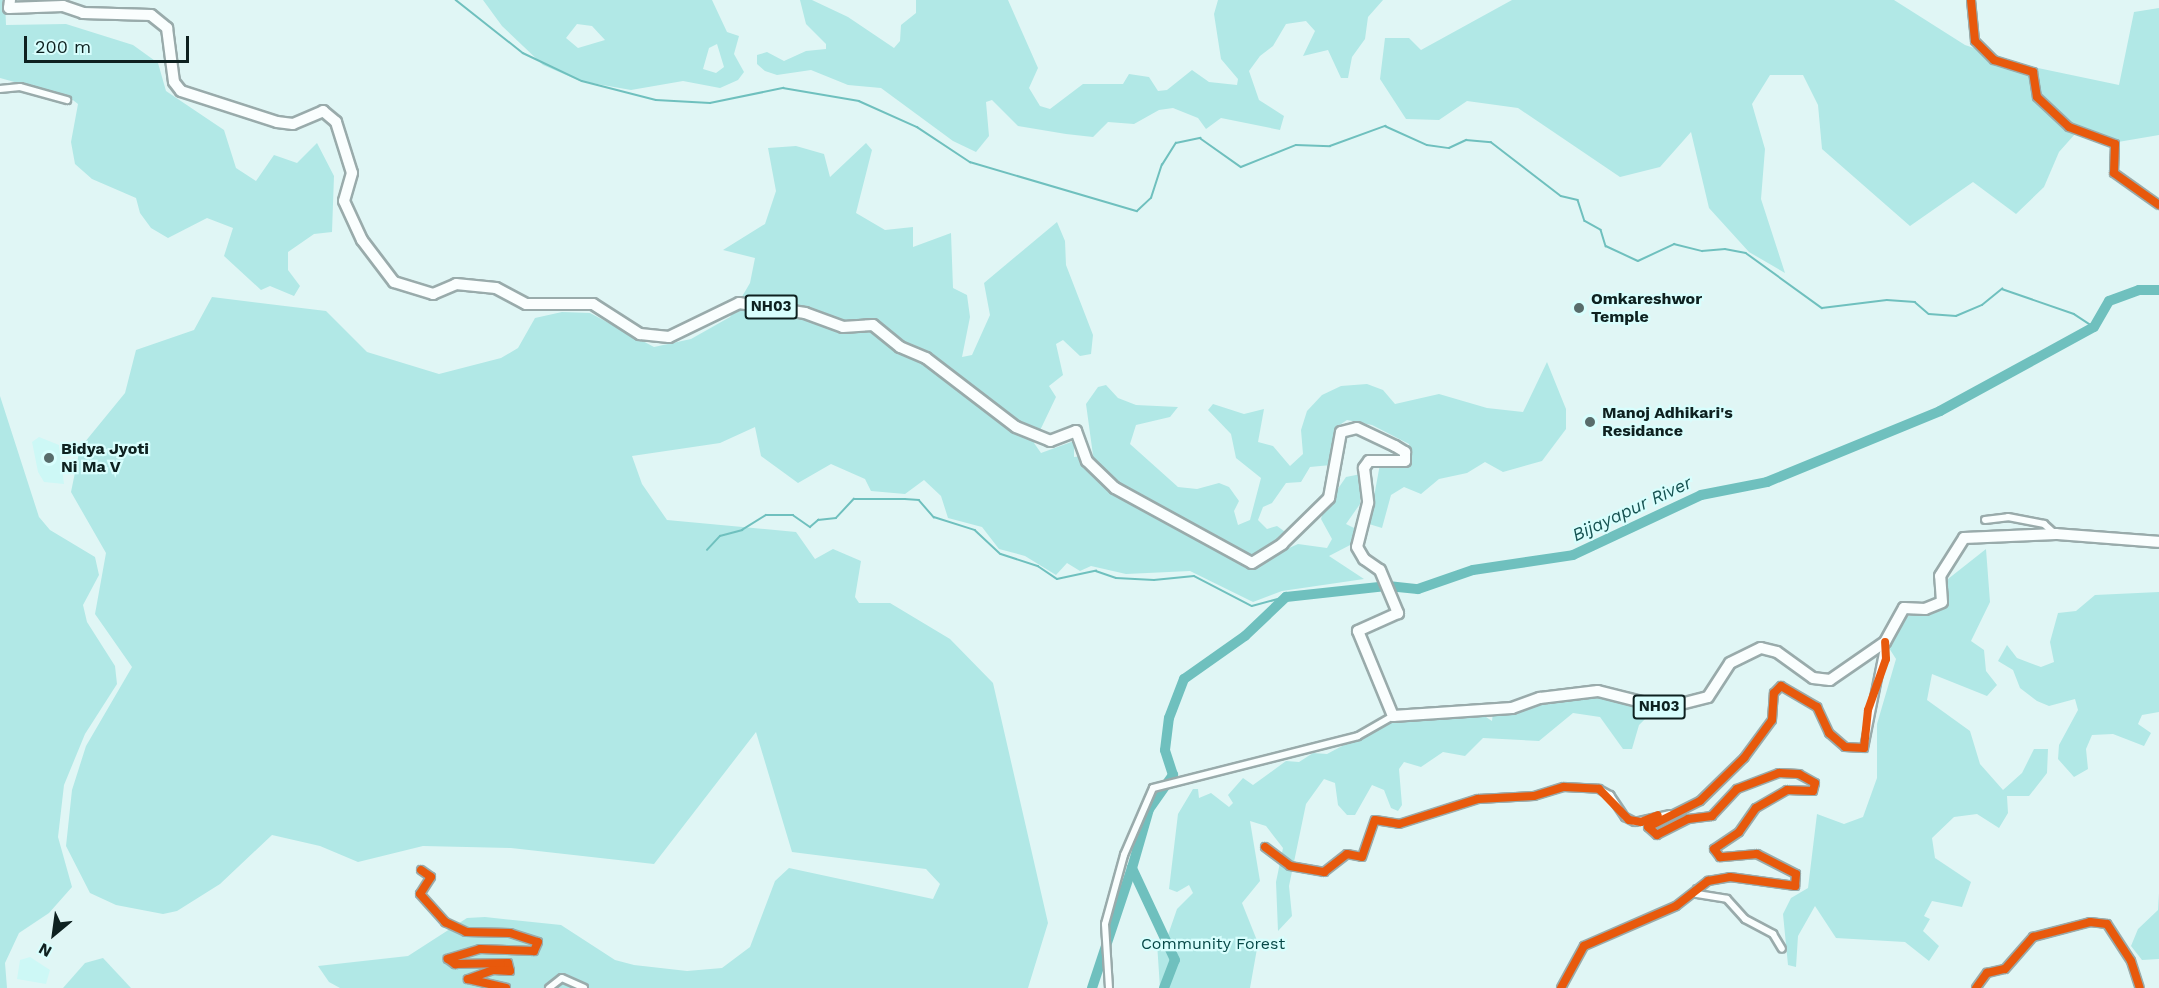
<!DOCTYPE html>
<html>
<head>
<meta charset="utf-8">
<style>
  body { margin:0 }
  #map { position:relative; width:2159px; height:988px; overflow:hidden; background:#e0f6f5; font-family:"Work Sans",sans-serif }
  div>[style] { position:absolute }
  [style*='--x'] { left:calc(var(--x)*1px); top:calc(var(--y)*1px); width:calc(var(--w)*1px); rotate:calc(var(--a)*1deg) }
  .built>* { inset:0; background:#cdf8f6 }
  .green>* { inset:0; background:#b1e8e6 }
  .stream>* { height:1.5px; margin:-0.75px; padding:0 0.75px; transform-origin:0.75px; border-radius:0.75px; background:#6fc0be }
  .river>* { height:10px; margin:-5px; padding:0 5px; transform-origin:5px; border-radius:5px; background:#6fc0be }
  .roads { filter:drop-shadow(2px 0 #99abab) drop-shadow(-2px 0 #99abab) drop-shadow(0 2px #99abab) drop-shadow(0 -2px #99abab) }
  .street>* { height:6px; margin:-3px; padding:0 3px; transform-origin:3px; border-radius:3px; background:#fafefe }
  .primary>* { height:10px; margin:-5px; padding:0 5px; transform-origin:5px; border-radius:5px; background:#fafefe }
  .cycleway>* { height:8px; margin:-4px; padding:0 4px; transform-origin:4px; border-radius:4px; background:#e8590c }
  .dots>* { width:16px; height:16px; translate:-50% -50%; box-sizing:border-box; border:3px solid #d8fefd; border-radius:50% }
  span { translate:-50% -50%; white-space:nowrap; text-align:center; line-height:1.15; -webkit-text-stroke:4.5px #d8fefd; paint-order:stroke }
  .shield-label span { padding:2px 4px; background:#d8fefd; border:2px solid; border-radius:4px; -webkit-text-stroke-width:0 }
  .shield-label { font-size:15px; color:#0e2120; font-weight:700 }
  .poi-label { font-size:16px; color:#0e2120; font-weight:700 }
  .left { translate:0 -50%; text-align:left }
  .park-label { font-size:16px; color:#074948 }
  .water-label { font-size:18px; color:#175352; font-style:italic }
  .north { position:absolute; left:24px; top:904px; width:60px; height:60px; -webkit-text-stroke:4px #d8fefd; paint-order:stroke; rotate:209deg; font-size:16px; font-weight:700; line-height:24px; text-align:center; color:#0e2120 }
  .north::after { content:''; display:block; margin:auto; width:21px; height:27px; background:#0e2120; clip-path:polygon(50% 0,100% 100%,50% 72%,0 100%) }
  .scale { position:absolute; left:24px; top:36px; width:165px; height:27px; box-sizing:border-box; border:3px solid #0e2120; border-top:0; padding-left:8px; font-size:18px; line-height:21px; white-space:nowrap; color:#0e2120; -webkit-text-stroke:4px #d8fefd; paint-order:stroke }
</style>
</head>
<body>
<div id="map">
  <div class="built">
    <div style="clip-path:polygon(39px 437px,59px 445px,64px 484px,44px 482px,38px 472px,32px 442px)"></div>
    <div style="clip-path:polygon(30px 957px,50px 970px,46px 984px,17px 979px,20px 960px)"></div>
  </div>
  <div class="green">
    <div style="clip-path:polygon(0 0,5px 0,6px 25px,66px 24px,133px 45px,158px 63px,166px 91px,224px 130px,236px 168px,256px 181px,274px 155px,297px 163px,317px 143px,334px 176px,332px 232px,314px 234px,288px 252px,288px 270px,300px 286px,294px 296px,270px 286px,261px 290px,224px 256px,233px 228px,207px 218px,168px 238px,151px 228px,140px 213px,136px 198px,92px 179px,75px 164px,71px 142px,78px 104px,69px 97px,0 78px)"></div>
    <div style="clip-path:polygon(evenodd,483px 0,712px 0,727px 32px,739px 36px,734px 54px,744px 72px,738px 80px,720px 88px,683px 81px,631px 90px,580px 81px,543px 65px,502px 26px,483px 0,577px 24px,592px 26px,605px 40px,578px 48px,566px 38px,577px 24px,483px 0,717px 44px,724px 67px,716px 73px,703px 69px,709px 48px,717px 44px)"></div>
    <div style="clip-path:polygon(800px 0,812px 0,848px 17px,894px 48px,900px 41px,901px 25px,916px 13px,916px 0,1008px 0,1038px 68px,1029px 88px,1040px 106px,1050px 109px,1083px 84px,1123px 84px,1129px 74px,1149px 77px,1158px 91px,1167px 90px,1192px 70px,1209px 82px,1237px 85px,1238px 79px,1221px 59px,1214px 14px,1218px 0,1383px 0,1368px 17px,1365px 39px,1352px 57px,1348px 78px,1341px 78px,1328px 50px,1303px 56px,1315px 31px,1306px 21px,1286px 24px,1273px 46px,1260px 56px,1249px 71px,1259px 100px,1284px 116px,1280px 130px,1221px 118px,1206px 129px,1198px 118px,1173px 108px,1159px 110px,1134px 124px,1108px 122px,1093px 137px,1066px 134px,1018px 126px,992px 100px,986px 102px,989px 136px,976px 152px,953px 141px,881px 88px,848px 85px,811px 70px,777px 75px,765px 71px,757px 64px,757px 55px,767px 52px,784px 61px,806px 51px,826px 49px,826px 44px,806px 24px)"></div>
    <div style="clip-path:polygon(1512px 0,1894px 0,1965px 45px,2028px 66px,2119px 85px,2134px 12px,2159px 8px,2159px 135px,2118px 142px,2075px 134px,2059px 152px,2044px 187px,2016px 214px,1973px 182px,1910px 226px,1822px 149px,1818px 105px,1803px 75px,1770px 75px,1752px 104px,1765px 149px,1761px 199px,1785px 273px,1749px 252px,1709px 208px,1691px 132px,1660px 167px,1620px 177px,1518px 108px,1467px 101px,1439px 120px,1406px 119px,1380px 79px,1385px 38px,1409px 38px,1421px 50px)"></div>
    <div style="clip-path:polygon(866px 143px,872px 150px,856px 213px,885px 230px,913px 227px,913px 247px,951px 233px,953px 288px,967px 295px,970px 317px,962px 357px,972px 355px,990px 315px,984px 283px,1057px 222px,1065px 241px,1066px 265px,1093px 335px,1091px 354px,1080px 356px,1063px 340px,1056px 344px,1063px 375px,1049px 386px,1056px 397px,1034px 443px,1041px 453px,1074px 441px,1074px 457px,1093px 455px,1086px 404px,1098px 387px,1106px 385px,1118px 398px,1136px 405px,1178px 407px,1170px 417px,1136px 425px,1130px 444px,1178px 487px,1197px 489px,1219px 483px,1229px 487px,1239px 501px,1234px 511px,1238px 525px,1250px 520px,1261px 478px,1236px 458px,1231px 434px,1208px 410px,1213px 404px,1244px 414px,1264px 409px,1258px 442px,1273px 446px,1290px 466px,1303px 454px,1301px 430px,1307px 411px,1322px 395px,1341px 386px,1367px 384px,1383px 390px,1395px 404px,1439px 394px,1487px 408px,1523px 412px,1547px 362px,1566px 409px,1566px 429px,1542px 461px,1503px 472px,1485px 462px,1467px 473px,1439px 479px,1421px 494px,1404px 487px,1391px 495px,1382px 528px,1369px 524px,1380px 464px,1402px 467px,1411px 462px,1409px 444px,1372px 425px,1347px 420px,1335px 428px,1331px 465px,1310px 467px,1301px 482px,1286px 483px,1272px 503px,1263px 507px,1258px 520px,1267px 529px,1277px 526px,1288px 534px,1277px 541px,1278px 553px,1298px 544px,1327px 548px,1332px 539px,1321px 519px,1324px 509px,1346px 477px,1361px 474px,1360px 504px,1346px 524px,1354px 528px,1354px 543px,1329px 556px,1364px 579px,1282px 591px,1253px 602px,1190px 571px,1126px 574px,1091px 566px,1080px 571px,1067px 563px,1056px 575px,1025px 556px,999px 549px,982px 527px,948px 518px,941px 496px,924px 480px,905px 494px,871px 491px,865px 479px,831px 464px,798px 483px,761px 456px,755px 427px,720px 443px,632px 456px,642px 484px,667px 520px,796px 532px,815px 559px,833px 549px,861px 561px,855px 597px,859px 603px,890px 603px,950px 639px,993px 683px,1048px 923px,1028px 988px,340px 988px,329px 982px,318px 966px,408px 956px,467px 918px,485px 917px,561px 925px,615px 960px,634px 965px,687px 971px,722px 968px,750px 947px,775px 881px,789px 868px,933px 899px,940px 884px,926px 869px,792px 852px,756px 732px,654px 864px,511px 848px,423px 846px,358px 862px,320px 846px,272px 835px,220px 884px,177px 911px,163px 914px,116px 905px,90px 893px,66px 846px,72px 790px,86px 746px,132px 667px,95px 614px,106px 553px,71px 492px,80px 448px,125px 393px,136px 350px,194px 330px,212px 297px,326px 311px,367px 352px,439px 374px,501px 358px,518px 348px,535px 318px,562px 312px,590px 313px,654px 347px,691px 339px,730px 317px,750px 283px,755px 258px,723px 250px,765px 224px,776px 191px,768px 148px,796px 146px,824px 154px,830px 177px)"></div>
    <div style="clip-path:polygon(0 396px,39px 517px,50px 530px,95px 557px,99px 575px,83px 605px,87px 622px,115px 666px,117px 684px,85px 734px,64px 785px,58px 837px,72px 887px,49px 913px,19px 933px,5px 963px,7px 988px,0 988px)"></div>
    <div style="clip-path:polygon(1986px 549px,1990px 602px,1971px 641px,1984px 650px,1986px 671px,1997px 685px,1987px 696px,1932px 674px,1927px 700px,1970px 731px,1980px 764px,2003px 790px,2022px 773px,2034px 749px,2048px 749px,2047px 773px,2029px 796px,2007px 796px,2008px 813px,1999px 828px,1977px 814px,1954px 817px,1932px 838px,1935px 858px,1971px 882px,1962px 907px,1932px 901px,1924px 916px,1930px 919px,1923px 931px,1939px 946px,1929px 961px,1905px 942px,1836px 938px,1815px 906px,1798px 936px,1796px 967px,1788px 965px,1783px 914px,1791px 898px,1808px 888px,1817px 814px,1844px 824px,1863px 817px,1877px 778px,1877px 724px,1896px 659px,1889px 648px,1907px 616px,1944px 609px,1948px 579px)"></div>
    <div style="clip-path:polygon(2159px 592px,2159px 712px,2142px 715px,2138px 724px,2151px 733px,2144px 746px,2113px 734px,2092px 735px,2086px 749px,2088px 769px,2074px 777px,2058px 759px,2059px 745px,2078px 710px,2075px 699px,2049px 706px,2037px 701px,2020px 688px,2013px 670px,1998px 661px,2007px 645px,2017px 658px,2041px 667px,2054px 662px,2050px 642px,2058px 613px,2076px 611px,2095px 595px)"></div>
    <div style="clip-path:polygon(1593px 695px,1645px 706px,1649px 715px,1639px 725px,1632px 749px,1623px 749px,1600px 717px,1573px 713px,1539px 741px,1483px 738px,1465px 756px,1443px 752px,1421px 767px,1404px 762px,1399px 769px,1402px 805px,1398px 811px,1391px 808px,1384px 790px,1372px 785px,1355px 815px,1347px 815px,1338px 805px,1335px 783px,1324px 779px,1306px 804px,1289px 886px,1292px 916px,1278px 931px,1276px 882px,1283px 848px,1266px 826px,1250px 821px,1260px 881px,1242px 903px,1258px 943px,1250px 988px,1160px 988px,1157px 943px,1168px 935px,1177px 909px,1193px 893px,1189px 885px,1177px 892px,1169px 889px,1178px 814px,1193px 789px,1198px 789px,1199px 798px,1211px 793px,1229px 807px,1233px 803px,1228px 795px,1243px 778px,1253px 785px,1286px 761px,1299px 762px,1313px 753px,1327px 754px,1391px 720px,1477px 711px,1492px 721px,1493px 713px)"></div>
    <div style="clip-path:polygon(2159px 893px,2159px 959px,2142px 960px,2131px 946px,2138px 929px,2158px 910px)"></div>
    <div style="clip-path:polygon(103px 958px,131px 988px,63px 988px,85px 963px)"></div>
  </div>
  <div class="stream">
    <div style="--x:456;--y:0;--w:85;--a:38.3"></div>
    <div style="--x:523;--y:53;--w:65;--a:25.4"></div>
    <div style="--x:582;--y:81;--w:76;--a:14.4"></div>
    <div style="--x:656;--y:100;--w:54;--a:3.2"></div>
    <div style="--x:710;--y:103;--w:75;--a:-11.6"></div>
    <div style="--x:783;--y:88;--w:77;--a:9.7"></div>
    <div style="--x:859;--y:101;--w:64;--a:24.1"></div>
    <div style="--x:917;--y:127;--w:64;--a:33.4"></div>
    <div style="--x:970;--y:162;--w:174;--a:16.4"></div>
    <div style="--x:1137;--y:211;--w:19;--a:-43"></div>
    <div style="--x:1151;--y:198;--w:35;--a:-72"></div>
    <div style="--x:1162;--y:165;--w:26;--a:-58"></div>
    <div style="--x:1176;--y:143;--w:25;--a:-12"></div>
    <div style="--x:1200;--y:138;--w:50;--a:35.3"></div>
    <div style="--x:1241;--y:167;--w:59;--a:-21.8"></div>
    <div style="--x:1296;--y:145;--w:34;--a:2"></div>
    <div style="--x:1330;--y:146;--w:59;--a:-20"></div>
    <div style="--x:1385;--y:126;--w:46;--a:24.3"></div>
    <div style="--x:1427;--y:145;--w:22;--a:8"></div>
    <div style="--x:1449;--y:148;--w:19;--a:-25"></div>
    <div style="--x:1466;--y:140;--w:25;--a:5"></div>
    <div style="--x:1491;--y:142;--w:88;--a:37.6"></div>
    <div style="--x:1561;--y:196;--w:17;--a:13"></div>
    <div style="--x:1578;--y:200;--w:22;--a:72"></div>
    <div style="--x:1585;--y:221;--w:18;--a:29"></div>
    <div style="--x:1601;--y:230;--w:17;--a:73"></div>
    <div style="--x:1606;--y:246;--w:35;--a:25"></div>
    <div style="--x:1638;--y:261;--w:40;--a:-25"></div>
    <div style="--x:1674;--y:244;--w:29;--a:14"></div>
    <div style="--x:1702;--y:251;--w:23;--a:-5"></div>
    <div style="--x:1725;--y:249;--w:21;--a:11"></div>
    <div style="--x:1746;--y:253;--w:94;--a:35.9"></div>
    <div style="--x:1822;--y:308;--w:65;--a:-7"></div>
    <div style="--x:1887;--y:300;--w:28;--a:4"></div>
    <div style="--x:1915;--y:302;--w:18;--a:41"></div>
    <div style="--x:1929;--y:314;--w:27;--a:4"></div>
    <div style="--x:1956;--y:316;--w:28;--a:-23"></div>
    <div style="--x:1982;--y:305;--w:26;--a:-39"></div>
    <div style="--x:2002;--y:289;--w:76;--a:19.1"></div>
    <div style="--x:2074;--y:314;--w:24;--a:33"></div>
    <div style="--x:707;--y:550;--w:19;--a:-47"></div>
    <div style="--x:720;--y:536;--w:23;--a:-15"></div>
    <div style="--x:742;--y:530;--w:28;--a:-32"></div>
    <div style="--x:766;--y:515;--w:27;--a:0"></div>
    <div style="--x:793;--y:515;--w:21;--a:35"></div>
    <div style="--x:810;--y:527;--w:11;--a:-41"></div>
    <div style="--x:818;--y:520;--w:18;--a:-6"></div>
    <div style="--x:836;--y:518;--w:26;--a:-47"></div>
    <div style="--x:854;--y:499;--w:51;--a:0"></div>
    <div style="--x:905;--y:499;--w:14;--a:4"></div>
    <div style="--x:919;--y:500;--w:23;--a:49"></div>
    <div style="--x:934;--y:517;--w:43;--a:17.6"></div>
    <div style="--x:975;--y:530;--w:35;--a:43"></div>
    <div style="--x:1001;--y:554;--w:39;--a:18"></div>
    <div style="--x:1038;--y:566;--w:23;--a:34"></div>
    <div style="--x:1057;--y:579;--w:40;--a:-12"></div>
    <div style="--x:1096;--y:571;--w:21;--a:19"></div>
    <div style="--x:1116;--y:578;--w:38;--a:3"></div>
    <div style="--x:1154;--y:580;--w:40;--a:-5.7"></div>
    <div style="--x:1194;--y:576;--w:65;--a:27.3"></div>
    <div style="--x:1252;--y:606;--w:35;--a:-15"></div>
  </div>
  <div class="river">
    <div style="--x:1092;--y:988;--w:126;--a:-71.6"></div>
    <div style="--x:1164;--y:988;--w:30;--a:-69"></div>
    <div style="--x:1175;--y:960;--w:102;--a:-115.1"></div>
    <div style="--x:1132;--y:868;--w:61;--a:-73.9"></div>
    <div style="--x:1149;--y:809;--w:42;--a:-54.8"></div>
    <div style="--x:1173;--y:775;--w:26;--a:-108"></div>
    <div style="--x:1165;--y:750;--w:32;--a:-83"></div>
    <div style="--x:1169;--y:718;--w:42;--a:-69"></div>
    <div style="--x:1184;--y:679;--w:75;--a:-35.2"></div>
    <div style="--x:1245;--y:636;--w:57;--a:-43.6"></div>
    <div style="--x:1286;--y:597;--w:103;--a:-6.2"></div>
    <div style="--x:1388;--y:586;--w:30;--a:6"></div>
    <div style="--x:1418;--y:589;--w:58;--a:-19.1"></div>
    <div style="--x:1473;--y:570;--w:101;--a:-8.5"></div>
    <div style="--x:1573;--y:555;--w:141;--a:-25.1"></div>
    <div style="--x:1701;--y:495;--w:67;--a:-11.1"></div>
    <div style="--x:1767;--y:482;--w:187;--a:-22.3"></div>
    <div style="--x:1940;--y:411;--w:175;--a:-28.6"></div>
    <div style="--x:2094;--y:327;--w:30;--a:-60"></div>
    <div style="--x:2109;--y:301;--w:32;--a:-20"></div>
    <div style="--x:2139;--y:290;--w:20;--a:0"></div>
  </div>
  <div class="roads">
    <div class="street">
      <div style="--x:1971;--y:0;--w:41;--a:84.4"></div>
      <div style="--x:1975;--y:41;--w:27;--a:45"></div>
      <div style="--x:1994;--y:60;--w:41;--a:17.1"></div>
      <div style="--x:2033;--y:72;--w:25;--a:81"></div>
      <div style="--x:2037;--y:97;--w:44;--a:43.2"></div>
      <div style="--x:2069;--y:127;--w:49;--a:20.3"></div>
      <div style="--x:2115;--y:144;--w:29;--a:92"></div>
      <div style="--x:2114;--y:173;--w:55;--a:35.4"></div>
      <div style="--x:0;--y:89;--w:20;--a:-6"></div>
      <div style="--x:20;--y:87;--w:49;--a:15.5"></div>
      <div style="--x:1985;--y:520;--w:23;--a:-7"></div>
      <div style="--x:2008;--y:517;--w:37;--a:11"></div>
      <div style="--x:2044;--y:524;--w:15;--a:42"></div>
      <div style="--x:1265;--y:847;--w:31;--a:37"></div>
      <div style="--x:1290;--y:866;--w:35;--a:10"></div>
      <div style="--x:1324;--y:872;--w:29;--a:-38"></div>
      <div style="--x:1347;--y:854;--w:15;--a:11"></div>
      <div style="--x:1362;--y:857;--w:39;--a:-71"></div>
      <div style="--x:1375;--y:820;--w:24;--a:9"></div>
      <div style="--x:1399;--y:824;--w:83;--a:-17.6"></div>
      <div style="--x:1478;--y:799;--w:56;--a:-3.1"></div>
      <div style="--x:1534;--y:796;--w:31;--a:-17"></div>
      <div style="--x:1564;--y:787;--w:35;--a:3"></div>
      <div style="--x:1599;--y:789;--w:13;--a:29"></div>
      <div style="--x:1610;--y:795;--w:27;--a:56"></div>
      <div style="--x:1625;--y:817;--w:11;--a:27"></div>
      <div style="--x:1635;--y:822;--w:35;--a:-13"></div>
      <div style="--x:421;--y:870;--w:12;--a:35"></div>
      <div style="--x:431;--y:877;--w:20;--a:123"></div>
      <div style="--x:420;--y:894;--w:38;--a:48"></div>
      <div style="--x:445;--y:922;--w:23;--a:25"></div>
      <div style="--x:466;--y:932;--w:44;--a:1.3"></div>
      <div style="--x:510;--y:933;--w:29;--a:18"></div>
      <div style="--x:538;--y:942;--w:10;--a:114"></div>
      <div style="--x:534;--y:951;--w:54;--a:-177.9"></div>
      <div style="--x:480;--y:949;--w:34;--a:163"></div>
      <div style="--x:448;--y:959;--w:9;--a:36"></div>
      <div style="--x:455;--y:964;--w:53;--a:-1.1"></div>
      <div style="--x:508;--y:963;--w:8;--a:76"></div>
      <div style="--x:510;--y:971;--w:17;--a:-177"></div>
      <div style="--x:493;--y:970;--w:27;--a:160"></div>
      <div style="--x:468;--y:979;--w:39;--a:13"></div>
      <div style="--x:1697;--y:889;--w:5;--a:90"></div>
      <div style="--x:1697;--y:894;--w:30;--a:9"></div>
      <div style="--x:1727;--y:899;--w:27;--a:48"></div>
      <div style="--x:1745;--y:919;--w:32;--a:28"></div>
      <div style="--x:1773;--y:934;--w:17;--a:59"></div>
      <div style="--x:549;--y:988;--w:16;--a:-38"></div>
      <div style="--x:562;--y:978;--w:24;--a:24"></div>
      <div style="--x:1109;--y:988;--w:64;--a:-93.6"></div>
      <div style="--x:1105;--y:924;--w:72;--a:-74.6"></div>
      <div style="--x:1124;--y:855;--w:73;--a:-66.6"></div>
      <div style="--x:1153;--y:788;--w:211;--a:-14.2"></div>
      <div style="--x:1358;--y:736;--w:40;--a:-29.7"></div>
      <div style="--x:1561;--y:988;--w:48;--a:-61.3"></div>
      <div style="--x:1584;--y:946;--w:100;--a:-23.5"></div>
      <div style="--x:1676;--y:906;--w:41;--a:-38"></div>
      <div style="--x:1708;--y:881;--w:22;--a:-10"></div>
      <div style="--x:1730;--y:877;--w:66;--a:7.9"></div>
      <div style="--x:1795;--y:886;--w:12;--a:-85"></div>
      <div style="--x:1796;--y:874;--w:44;--a:-152.9"></div>
      <div style="--x:1757;--y:854;--w:37;--a:175"></div>
      <div style="--x:1720;--y:857;--w:10;--a:-127"></div>
      <div style="--x:1714;--y:849;--w:30;--a:-34"></div>
      <div style="--x:1739;--y:832;--w:29;--a:-55"></div>
      <div style="--x:1756;--y:808;--w:36;--a:-30"></div>
      <div style="--x:1787;--y:790;--w:26;--a:2"></div>
      <div style="--x:1813;--y:791;--w:8;--a:-76"></div>
      <div style="--x:1815;--y:783;--w:18;--a:-151"></div>
      <div style="--x:1799;--y:774;--w:20;--a:-177"></div>
      <div style="--x:1779;--y:773;--w:45;--a:159.1"></div>
      <div style="--x:1737;--y:789;--w:37;--a:133"></div>
      <div style="--x:1712;--y:816;--w:24;--a:173"></div>
      <div style="--x:1688;--y:819;--w:35;--a:153"></div>
      <div style="--x:1657;--y:835;--w:12;--a:-138"></div>
      <div style="--x:1648;--y:827;--w:58;--a:-26.6"></div>
      <div style="--x:1700;--y:801;--w:62;--a:-44.3"></div>
      <div style="--x:1744;--y:758;--w:47;--a:-53.6"></div>
      <div style="--x:1772;--y:720;--w:27;--a:-86"></div>
      <div style="--x:1774;--y:693;--w:10;--a:-45"></div>
      <div style="--x:1781;--y:686;--w:42;--a:30.3"></div>
      <div style="--x:1817;--y:707;--w:29;--a:65"></div>
      <div style="--x:1829;--y:733;--w:21;--a:41"></div>
      <div style="--x:1845;--y:747;--w:19;--a:3"></div>
      <div style="--x:1864;--y:748;--w:107;--a:-78.7"></div>
      <div style="--x:1976;--y:988;--w:19;--a:-54"></div>
      <div style="--x:1987;--y:973;--w:18;--a:-13"></div>
      <div style="--x:2005;--y:969;--w:43;--a:-48.8"></div>
      <div style="--x:2033;--y:937;--w:59;--a:-14.7"></div>
      <div style="--x:2090;--y:922;--w:17;--a:7"></div>
      <div style="--x:2107;--y:924;--w:44;--a:57"></div>
      <div style="--x:2131;--y:961;--w:28;--a:72"></div>
    </div>
    <div class="primary">
      <div style="--x:10;--y:0;--w:8;--a:97"></div>
      <div style="--x:9;--y:8;--w:54;--a:-2.1"></div>
      <div style="--x:63;--y:6;--w:21;--a:19"></div>
      <div style="--x:83;--y:13;--w:68;--a:1.7"></div>
      <div style="--x:151;--y:15;--w:21;--a:39"></div>
      <div style="--x:167;--y:28;--w:54;--a:82.6"></div>
      <div style="--x:174;--y:82;--w:11;--a:52"></div>
      <div style="--x:181;--y:91;--w:101;--a:17.9"></div>
      <div style="--x:277;--y:122;--w:16;--a:7"></div>
      <div style="--x:293;--y:124;--w:33;--a:-23"></div>
      <div style="--x:323;--y:111;--w:17;--a:40"></div>
      <div style="--x:336;--y:122;--w:53;--a:72.6"></div>
      <div style="--x:352;--y:173;--w:29;--a:106"></div>
      <div style="--x:344;--y:201;--w:43;--a:65.2"></div>
      <div style="--x:362;--y:240;--w:53;--a:52.7"></div>
      <div style="--x:394;--y:282;--w:41;--a:17.1"></div>
      <div style="--x:433;--y:294;--w:25;--a:-23"></div>
      <div style="--x:456;--y:284;--w:40;--a:5.7"></div>
      <div style="--x:496;--y:288;--w:34;--a:28"></div>
      <div style="--x:526;--y:304;--w:67;--a:0"></div>
      <div style="--x:593;--y:304;--w:56;--a:32.6"></div>
      <div style="--x:640;--y:334;--w:29;--a:6"></div>
      <div style="--x:669;--y:337;--w:78;--a:-25.9"></div>
      <div style="--x:739;--y:303;--w:67;--a:8.6"></div>
      <div style="--x:805;--y:313;--w:40;--a:20.2"></div>
      <div style="--x:843;--y:327;--w:30;--a:-4"></div>
      <div style="--x:873;--y:325;--w:35;--a:39"></div>
      <div style="--x:900;--y:347;--w:28;--a:23"></div>
      <div style="--x:926;--y:358;--w:113;--a:37.5"></div>
      <div style="--x:1016;--y:427;--w:37;--a:22"></div>
      <div style="--x:1050;--y:441;--w:28;--a:-21"></div>
      <div style="--x:1076;--y:431;--w:32;--a:70"></div>
      <div style="--x:1087;--y:461;--w:39;--a:44"></div>
      <div style="--x:1115;--y:488;--w:156;--a:28.7"></div>
      <div style="--x:1252;--y:563;--w:36;--a:-32"></div>
      <div style="--x:1282;--y:544;--w:66;--a:-44.4"></div>
      <div style="--x:1329;--y:498;--w:67;--a:-79.7"></div>
      <div style="--x:1341;--y:432;--w:16;--a:-14"></div>
      <div style="--x:1357;--y:428;--w:42;--a:25.3"></div>
      <div style="--x:1395;--y:446;--w:12;--a:31"></div>
      <div style="--x:1405;--y:452;--w:9;--a:90"></div>
      <div style="--x:1405;--y:461;--w:36;--a:180"></div>
      <div style="--x:1369;--y:461;--w:9;--a:126"></div>
      <div style="--x:1364;--y:468;--w:35;--a:83"></div>
      <div style="--x:1368;--y:503;--w:45;--a:104"></div>
      <div style="--x:1357;--y:547;--w:14;--a:60"></div>
      <div style="--x:1364;--y:559;--w:19;--a:35"></div>
      <div style="--x:1380;--y:570;--w:47;--a:67.3"></div>
      <div style="--x:1398;--y:613;--w:44;--a:155.8"></div>
      <div style="--x:1358;--y:631;--w:92;--a:67.6"></div>
      <div style="--x:1393;--y:716;--w:119;--a:-3.8"></div>
      <div style="--x:1512;--y:708;--w:30;--a:-20"></div>
      <div style="--x:1540;--y:698;--w:58;--a:-6.9"></div>
      <div style="--x:1598;--y:691;--w:69;--a:14.2"></div>
      <div style="--x:1665;--y:708;--w:44;--a:-14.3"></div>
      <div style="--x:1708;--y:697;--w:40;--a:-57.1"></div>
      <div style="--x:1730;--y:663;--w:34;--a:-26"></div>
      <div style="--x:1761;--y:648;--w:16;--a:14"></div>
      <div style="--x:1777;--y:652;--w:44;--a:35.8"></div>
      <div style="--x:1813;--y:678;--w:17;--a:7"></div>
      <div style="--x:1830;--y:680;--w:67;--a:-34.6"></div>
      <div style="--x:1885;--y:642;--w:39;--a:-61"></div>
      <div style="--x:1904;--y:608;--w:21;--a:3"></div>
      <div style="--x:1925;--y:609;--w:18;--a:-22"></div>
      <div style="--x:1942;--y:602;--w:26;--a:-94"></div>
      <div style="--x:1940;--y:576;--w:45;--a:-57.7"></div>
      <div style="--x:1964;--y:538;--w:92;--a:-2.5"></div>
      <div style="--x:2056;--y:534;--w:103;--a:4.4"></div>
    </div>
  </div>
  <div class="cycleway">
    <div style="--x:1971;--y:0;--w:41;--a:84.4"></div>
    <div style="--x:1975;--y:41;--w:27;--a:45"></div>
    <div style="--x:1994;--y:60;--w:41;--a:17.1"></div>
    <div style="--x:2033;--y:72;--w:25;--a:81"></div>
    <div style="--x:2037;--y:97;--w:44;--a:43.2"></div>
    <div style="--x:2069;--y:127;--w:49;--a:20.3"></div>
    <div style="--x:2115;--y:144;--w:29;--a:92"></div>
    <div style="--x:2114;--y:173;--w:55;--a:35.4"></div>
    <div style="--x:1265;--y:847;--w:31;--a:37"></div>
    <div style="--x:1290;--y:866;--w:35;--a:10"></div>
    <div style="--x:1324;--y:872;--w:29;--a:-38"></div>
    <div style="--x:1347;--y:854;--w:15;--a:11"></div>
    <div style="--x:1362;--y:857;--w:39;--a:-71"></div>
    <div style="--x:1375;--y:820;--w:24;--a:9"></div>
    <div style="--x:1399;--y:824;--w:83;--a:-17.6"></div>
    <div style="--x:1478;--y:799;--w:56;--a:-3.1"></div>
    <div style="--x:1534;--y:796;--w:31;--a:-17"></div>
    <div style="--x:1564;--y:787;--w:35;--a:3"></div>
    <div style="--x:1599;--y:789;--w:43;--a:45.9"></div>
    <div style="--x:1629;--y:820;--w:12;--a:9"></div>
    <div style="--x:1641;--y:822;--w:18;--a:-22"></div>
    <div style="--x:421;--y:870;--w:12;--a:35"></div>
    <div style="--x:431;--y:877;--w:20;--a:123"></div>
    <div style="--x:420;--y:894;--w:38;--a:48"></div>
    <div style="--x:445;--y:922;--w:23;--a:25"></div>
    <div style="--x:466;--y:932;--w:44;--a:1.3"></div>
    <div style="--x:510;--y:933;--w:29;--a:18"></div>
    <div style="--x:538;--y:942;--w:10;--a:114"></div>
    <div style="--x:534;--y:951;--w:54;--a:-177.9"></div>
    <div style="--x:480;--y:949;--w:34;--a:163"></div>
    <div style="--x:448;--y:959;--w:9;--a:36"></div>
    <div style="--x:455;--y:964;--w:53;--a:-1.1"></div>
    <div style="--x:508;--y:963;--w:8;--a:76"></div>
    <div style="--x:510;--y:971;--w:17;--a:-177"></div>
    <div style="--x:493;--y:970;--w:27;--a:160"></div>
    <div style="--x:468;--y:979;--w:39;--a:13"></div>
    <div style="--x:1561;--y:988;--w:48;--a:-61.3"></div>
    <div style="--x:1584;--y:946;--w:100;--a:-23.5"></div>
    <div style="--x:1676;--y:906;--w:41;--a:-38"></div>
    <div style="--x:1708;--y:881;--w:22;--a:-10"></div>
    <div style="--x:1730;--y:877;--w:66;--a:7.9"></div>
    <div style="--x:1795;--y:886;--w:12;--a:-85"></div>
    <div style="--x:1796;--y:874;--w:44;--a:-152.9"></div>
    <div style="--x:1757;--y:854;--w:37;--a:175"></div>
    <div style="--x:1720;--y:857;--w:10;--a:-127"></div>
    <div style="--x:1714;--y:849;--w:30;--a:-34"></div>
    <div style="--x:1739;--y:832;--w:29;--a:-55"></div>
    <div style="--x:1756;--y:808;--w:36;--a:-30"></div>
    <div style="--x:1787;--y:790;--w:26;--a:2"></div>
    <div style="--x:1813;--y:791;--w:8;--a:-76"></div>
    <div style="--x:1815;--y:783;--w:18;--a:-151"></div>
    <div style="--x:1799;--y:774;--w:20;--a:-177"></div>
    <div style="--x:1779;--y:773;--w:45;--a:159.1"></div>
    <div style="--x:1737;--y:789;--w:37;--a:133"></div>
    <div style="--x:1712;--y:816;--w:24;--a:173"></div>
    <div style="--x:1688;--y:819;--w:35;--a:153"></div>
    <div style="--x:1657;--y:835;--w:12;--a:-138"></div>
    <div style="--x:1648;--y:827;--w:58;--a:-26.6"></div>
    <div style="--x:1700;--y:801;--w:62;--a:-44.3"></div>
    <div style="--x:1744;--y:758;--w:47;--a:-53.6"></div>
    <div style="--x:1772;--y:720;--w:27;--a:-86"></div>
    <div style="--x:1774;--y:693;--w:10;--a:-45"></div>
    <div style="--x:1781;--y:686;--w:42;--a:30.3"></div>
    <div style="--x:1817;--y:707;--w:29;--a:65"></div>
    <div style="--x:1829;--y:733;--w:21;--a:41"></div>
    <div style="--x:1845;--y:747;--w:19;--a:3"></div>
    <div style="--x:1864;--y:748;--w:38;--a:-84"></div>
    <div style="--x:1868;--y:710;--w:54;--a:-70.6"></div>
    <div style="--x:1886;--y:659;--w:17;--a:-93"></div>
    <div style="--x:1976;--y:988;--w:19;--a:-54"></div>
    <div style="--x:1987;--y:973;--w:18;--a:-13"></div>
    <div style="--x:2005;--y:969;--w:43;--a:-48.8"></div>
    <div style="--x:2033;--y:937;--w:59;--a:-14.7"></div>
    <div style="--x:2090;--y:922;--w:17;--a:7"></div>
    <div style="--x:2107;--y:924;--w:44;--a:57"></div>
    <div style="--x:2131;--y:961;--w:28;--a:72"></div>
  </div>
  <div class="dots">
    <div style="left:1579px;top:308px;background:#586c6b"></div>
    <div style="left:1590px;top:422px;background:#586c6b"></div>
    <div style="left:49px;top:458px;background:#586c6b"></div>
  </div>
  <div class="shield-label">
    <span style="left:771px;top:307px">NH03</span>
    <span style="left:1659px;top:707px">NH03</span>
  </div>
  <div class="poi-label">
    <span class="left" style="left:1591px;top:308px">Omkareshwor<br>Temple</span>
    <span class="left" style="left:1602px;top:422px">Manoj Adhikari's<br>Residance</span>
    <span class="left" style="left:61px;top:458px">Bidya Jyoti<br>Ni Ma V</span>
  </div>
  <div class="park-label">
    <span style="left:1213px;top:944px">Community Forest</span>
  </div>
  <div class="water-label">
    <span style="left:1632px;top:509px;rotate:-25deg">Bijayapur River</span>
  </div>
  <div class="north">N</div>
  <div class="scale">200 m</div>
</div>
</body>
</html>
